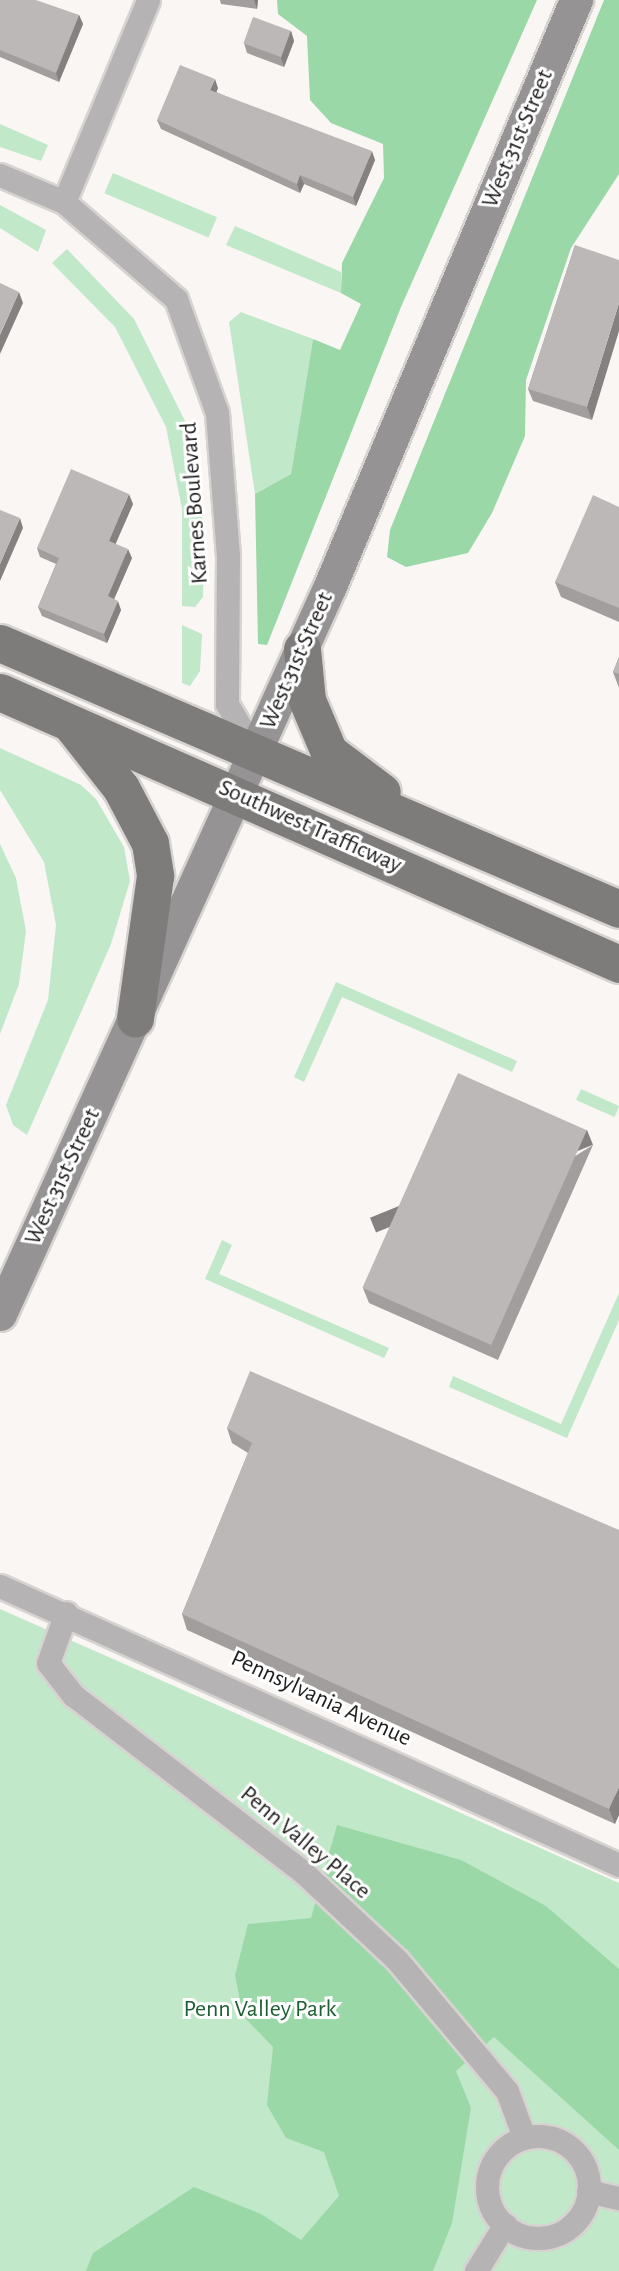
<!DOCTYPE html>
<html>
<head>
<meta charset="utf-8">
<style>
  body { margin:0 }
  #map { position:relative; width:619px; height:2271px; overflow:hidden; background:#faf6f4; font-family:"Alegreya Sans",sans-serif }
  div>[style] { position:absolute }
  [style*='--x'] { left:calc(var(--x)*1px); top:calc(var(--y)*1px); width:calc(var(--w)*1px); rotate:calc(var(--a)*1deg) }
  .green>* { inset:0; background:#c1e8c9; transform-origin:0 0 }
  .forest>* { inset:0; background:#9bd8a8 }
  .roads { filter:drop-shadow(2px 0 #d7d3d1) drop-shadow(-2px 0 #d7d3d1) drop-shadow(0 2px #d7d3d1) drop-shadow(0 -2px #d7d3d1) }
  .minor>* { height:23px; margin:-11.5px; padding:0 11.5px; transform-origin:11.5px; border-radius:11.5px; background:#b5b3b4 }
  .minor>.ring { margin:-11.5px; padding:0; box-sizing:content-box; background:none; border:23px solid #b5b3b4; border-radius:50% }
  .secondary>* { height:33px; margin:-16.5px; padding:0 16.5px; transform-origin:16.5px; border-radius:16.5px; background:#959393 }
  .primary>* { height:37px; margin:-18.5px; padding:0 18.5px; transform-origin:18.5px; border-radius:18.5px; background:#7e7b7b }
  .wall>* { inset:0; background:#a29e9d }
  .shaded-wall>* { inset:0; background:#848180; transform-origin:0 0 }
  .building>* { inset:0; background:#bcb8b7; transform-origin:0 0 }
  span { translate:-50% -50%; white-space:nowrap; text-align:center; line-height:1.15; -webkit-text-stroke:6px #fff; paint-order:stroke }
  .street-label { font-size:24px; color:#1e1d1c }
  .park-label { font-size:24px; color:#1e5e33 }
</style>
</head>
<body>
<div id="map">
  <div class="green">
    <div style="clip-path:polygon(0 124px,48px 145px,41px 161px,0 147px)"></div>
    <div style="left:113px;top:173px;width:113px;height:22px;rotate:23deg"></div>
    <div style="clip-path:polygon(0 205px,46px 230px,38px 252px,0 228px)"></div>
    <div style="clip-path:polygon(235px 226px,341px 272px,341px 293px,226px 245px)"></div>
    <div style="clip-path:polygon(67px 249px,134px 319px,188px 427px,204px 527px,203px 597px,195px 607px,182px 606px,182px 509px,166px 427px,115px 327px,52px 263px)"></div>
    <div style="clip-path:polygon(241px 312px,313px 339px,291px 474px,255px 494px,229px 322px)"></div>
    <div style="clip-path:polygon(182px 625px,202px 634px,200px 671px,190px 686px,182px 683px)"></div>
    <div style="clip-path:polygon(0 748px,81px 785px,96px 799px,124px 847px,130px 881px,111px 944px,27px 1135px,13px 1125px,6px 1105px,48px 1000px,56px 925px,44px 862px,0 790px)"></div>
    <div style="clip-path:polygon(0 844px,16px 878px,26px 931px,19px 984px,0 1034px)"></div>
    <div style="clip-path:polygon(336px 982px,517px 1061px,512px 1072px,342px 997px,304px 1082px,294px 1077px)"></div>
    <div style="left:581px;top:1089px;width:42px;height:12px;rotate:24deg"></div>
    <div style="clip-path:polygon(222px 1240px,232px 1245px,219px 1274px,389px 1348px,384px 1358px,205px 1279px)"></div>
    <div style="clip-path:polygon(619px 1293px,619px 1320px,567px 1438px,449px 1387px,453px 1376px,561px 1424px)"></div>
    <div style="clip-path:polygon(0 1609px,619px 1883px,619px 2271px,0 2271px)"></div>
  </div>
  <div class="forest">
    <div style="clip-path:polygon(277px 0,537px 0,401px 307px,267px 645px,258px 644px,255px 494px,291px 474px,313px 339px,340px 350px,361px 304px,341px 293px,342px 263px,384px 178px,383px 144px,331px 123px,310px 100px,307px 36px,278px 14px)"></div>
    <div style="clip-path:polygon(604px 0,619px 0,619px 174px,571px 248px,526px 380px,525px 436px,492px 513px,468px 553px,406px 567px,387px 557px,390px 530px)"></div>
    <div style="clip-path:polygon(337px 1825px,461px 1860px,546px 1906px,619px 1969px,619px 2150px,494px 2037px,456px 2071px,471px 2108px,452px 2223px,433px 2271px,86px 2271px,93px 2253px,194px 2187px,261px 2214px,301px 2240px,339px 2196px,324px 2152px,286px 2138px,267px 2105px,273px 2047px,243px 2016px,235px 1975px,248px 1924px,311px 1918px)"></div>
  </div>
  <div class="roads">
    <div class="minor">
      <div style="--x:0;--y:175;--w:69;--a:22.9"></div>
      <div style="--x:64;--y:202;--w:148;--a:40.9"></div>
      <div style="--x:176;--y:299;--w:121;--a:70.2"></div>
      <div style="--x:217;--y:413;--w:142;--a:85.6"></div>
      <div style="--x:228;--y:555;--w:149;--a:90.4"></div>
      <div style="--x:227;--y:704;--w:57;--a:59.4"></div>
      <div style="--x:64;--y:202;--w:219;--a:-67.4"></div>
      <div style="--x:0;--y:1586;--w:679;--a:24.26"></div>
      <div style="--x:66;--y:1613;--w:53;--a:109.8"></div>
      <div style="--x:48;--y:1663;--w:41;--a:52"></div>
      <div style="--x:73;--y:1695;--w:292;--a:37.6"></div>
      <div style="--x:304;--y:1873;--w:127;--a:43.1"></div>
      <div style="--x:397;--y:1960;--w:171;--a:50"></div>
      <div style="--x:507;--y:2091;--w:49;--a:69.7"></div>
      <div class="ring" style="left:487px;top:2136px;width:79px;height:79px"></div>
      <div style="--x:588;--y:2191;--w:32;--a:13"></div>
      <div style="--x:476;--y:2271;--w:55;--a:-58.3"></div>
    </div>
    <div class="secondary">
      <div style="--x:0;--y:1314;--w:799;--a:-65.62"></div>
      <div style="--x:330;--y:586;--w:636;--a:-67.23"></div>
    </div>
    <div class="primary">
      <div style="--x:0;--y:643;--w:674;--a:23.25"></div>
      <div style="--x:302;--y:649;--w:51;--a:84.4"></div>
      <div style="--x:307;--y:700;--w:56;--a:67.1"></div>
      <div style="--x:329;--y:752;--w:66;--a:37"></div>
      <div style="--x:0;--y:692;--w:676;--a:23.72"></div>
      <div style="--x:73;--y:727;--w:78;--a:51.8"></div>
      <div style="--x:121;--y:788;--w:62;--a:62.2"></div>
      <div style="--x:150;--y:843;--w:33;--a:81"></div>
      <div style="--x:155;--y:876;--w:144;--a:98"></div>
    </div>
  </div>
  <div class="wall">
    <div style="clip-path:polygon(0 0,79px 15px,83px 24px,59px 82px,0 57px)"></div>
    <div style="clip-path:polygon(220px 0,258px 0,257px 9px,221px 4px)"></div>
    <div style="clip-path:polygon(291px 31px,294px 41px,284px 67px,247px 53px,244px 43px)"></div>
    <div style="clip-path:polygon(218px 88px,216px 92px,375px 160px,356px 206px,304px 184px,300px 193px,161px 129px,157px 120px)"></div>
    <div style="clip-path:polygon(575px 245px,592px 420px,533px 401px,528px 389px)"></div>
    <div style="clip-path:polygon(133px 504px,115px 544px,132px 558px,114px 599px,121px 610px,107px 643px,42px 616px,38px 607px,56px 564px,40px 557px,37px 548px)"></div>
    <div style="clip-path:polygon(619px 507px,619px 622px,561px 597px,555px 582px)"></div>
    <div style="clip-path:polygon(619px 657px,619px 688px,613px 672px)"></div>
    <div style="clip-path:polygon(593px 1145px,498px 1360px,369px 1303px,363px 1288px)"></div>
    <div style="clip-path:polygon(227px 1428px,619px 1530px,615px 1824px,187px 1630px,182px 1614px,248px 1453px,232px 1443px)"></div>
  </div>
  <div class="shaded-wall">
    <div style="clip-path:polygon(254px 0,258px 0,257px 9px)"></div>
    <div style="clip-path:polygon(79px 15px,83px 24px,59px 82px,56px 73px)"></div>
    <div style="clip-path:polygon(291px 31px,294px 41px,284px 67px,281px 58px)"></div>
    <div style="clip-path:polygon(215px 79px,218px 88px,214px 99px,210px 90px)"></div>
    <div style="clip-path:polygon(372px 151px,375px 160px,356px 206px,353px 197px)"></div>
    <div style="clip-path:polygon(300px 175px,304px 184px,300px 193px,297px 184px)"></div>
    <div style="clip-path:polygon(19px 292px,23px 303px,0 354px,0 335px)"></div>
    <div style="clip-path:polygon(619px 303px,619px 331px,592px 420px,587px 407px)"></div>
    <div style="clip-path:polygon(129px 494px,133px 504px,113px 550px,109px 541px)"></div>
    <div style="clip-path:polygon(20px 518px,23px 528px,0 581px,0 564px)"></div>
    <div style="clip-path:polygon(128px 549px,132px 558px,111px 606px,108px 596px)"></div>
    <div style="clip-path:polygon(118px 601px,121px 610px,107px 643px,104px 634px)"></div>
    <div style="left:587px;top:1130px;width:16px;height:234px;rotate:68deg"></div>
    <div style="clip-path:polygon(619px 1787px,619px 1815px,615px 1824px,609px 1809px)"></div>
  </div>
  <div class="building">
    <div style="clip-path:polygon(0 0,36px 0,79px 15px,56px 73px,0 50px)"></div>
    <div style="left:253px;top:17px;width:40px;height:28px;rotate:20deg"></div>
    <div style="clip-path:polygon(180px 65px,215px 79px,210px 90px,372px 151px,353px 197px,300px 175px,297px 184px,157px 120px)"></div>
    <div style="clip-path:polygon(575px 245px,619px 260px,619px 303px,587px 407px,528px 389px)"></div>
    <div style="clip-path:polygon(0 283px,19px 292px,0 335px)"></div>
    <div style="clip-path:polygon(71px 469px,129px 494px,109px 541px,128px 549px,108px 596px,118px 601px,104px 634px,38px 607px,59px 558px,37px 548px)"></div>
    <div style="clip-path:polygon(593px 495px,619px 507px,619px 608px,555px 582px)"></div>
    <div style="clip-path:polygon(0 510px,20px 518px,0 564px)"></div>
    <div style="clip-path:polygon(619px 657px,619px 674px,613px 672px)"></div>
    <div style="left:458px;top:1073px;width:141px;height:235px;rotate:24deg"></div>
    <div style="clip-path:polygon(250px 1371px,619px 1530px,619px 1787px,609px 1809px,182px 1614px,252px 1443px,227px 1428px)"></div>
  </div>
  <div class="street-label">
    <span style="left:518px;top:139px;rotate:-67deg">West 31st Street</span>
    <span style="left:195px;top:503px;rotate:-94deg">Karnes Boulevard</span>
    <span style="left:297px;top:661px;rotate:-66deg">West 31st Street</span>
    <span style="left:310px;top:827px;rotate:24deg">Southwest Trafficway</span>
    <span style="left:63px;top:1177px;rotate:-65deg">West 31st Street</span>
    <span style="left:321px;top:1699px;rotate:25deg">Pennsylvania Avenue</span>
    <span style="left:305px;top:1843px;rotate:40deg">Penn Valley Place</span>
  </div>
  <div class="park-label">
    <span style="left:260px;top:2010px">Penn Valley Park</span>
  </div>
</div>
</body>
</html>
